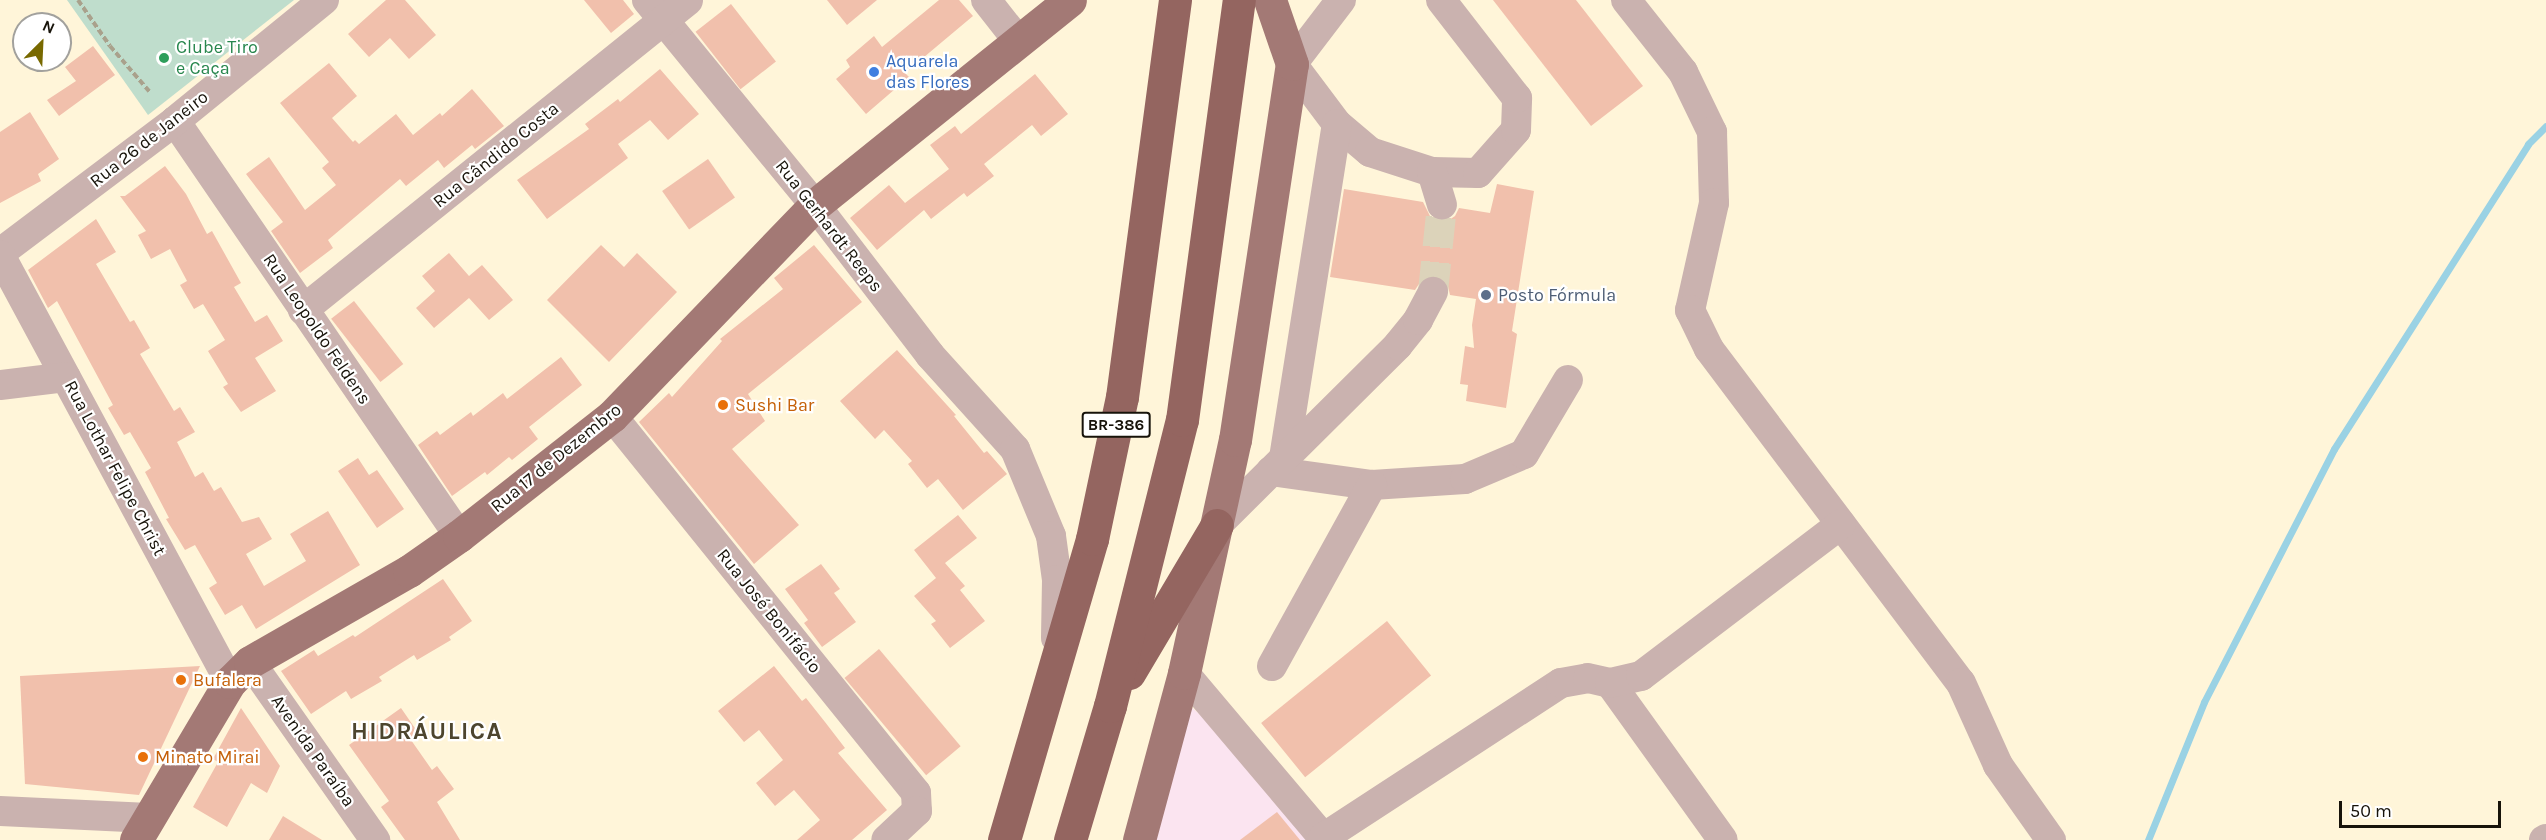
<!DOCTYPE html>
<html>
<head>
<meta charset="utf-8">
<style>
  body { margin:0 }
  #map { position:relative; width:2546px; height:840px; overflow:hidden; background:#fff5d9; font-family:Karla,sans-serif }
  div>[style] { position:absolute }
  [style*='--x'] { left:calc(var(--x)*1px); top:calc(var(--y)*1px); width:calc(var(--w)*1px); rotate:calc(var(--a)*1deg) }
  .commercial>* { inset:0; background:#fbe4f0 }
  .green>* { inset:0; background:#bfddcc }
  .stream>* { height:7px; margin:-3.5px; padding:0 3.5px; transform-origin:3.5px; border-radius:3.5px; background:#9ad2e4 }
  .building>* { inset:0; background:#f1c0ac; transform-origin:0 0 }
  .minor-tunnel>* { height:30px; margin-top:-15px; transform-origin:0; background:repeating-linear-gradient(90deg,#dcd3ba 0 30px,transparent 0 45px) }
  .path>* { height:4px; margin-top:-2px; transform-origin:0; background:repeating-linear-gradient(90deg,#a9a18c 0 6px,transparent 0 9px) }
  .minor>* { height:30px; margin:-15px; padding:0 15px; transform-origin:15px; border-radius:15px; background:#cab2af }
  .major>* { height:33px; margin:-16.5px; padding:0 16.5px; transform-origin:16.5px; border-radius:16.5px; background:#a37975 }
  .highway>* { height:33px; margin:-16.5px; padding:0 16.5px; transform-origin:16.5px; border-radius:16.5px; background:#946560 }
  .dots>* { width:16px; height:16px; translate:-50% -50%; box-sizing:border-box; border:3px solid #fff; border-radius:50% }
  span { translate:-50% -50%; white-space:nowrap; text-align:center; line-height:1.15; -webkit-text-stroke:4.5px #fff; paint-order:stroke }
  .shield-label span { padding:2px 4px; background:#fff; border:2px solid; border-radius:4px; -webkit-text-stroke-width:0 }
  .shield-label { font-size:16px; color:#17130a; font-weight:700 }
  .leisure-label { font-size:18px; color:#27864d }
  .left { translate:0 -50%; text-align:left }
  .shop-label { font-size:18px; color:#366cbe }
  .street-label { font-size:18px; color:#17130a }
  .service-label { font-size:18px; color:#4e5e75 }
  .food-label { font-size:18px; color:#c56008 }
  .district-label { font-size:24px; color:#4d452e; font-weight:700; letter-spacing:1.5px }
  .north { position:absolute; left:12px; top:12px; width:60px; height:60px; box-sizing:border-box; background:#fff; border:2px solid #a2a19d; border-radius:50%; rotate:24deg; font-size:16px; font-weight:700; line-height:24px; text-align:center; color:#17130a }
  .north::after { content:''; display:block; margin:auto; width:21px; height:27px; background:#786900; clip-path:polygon(50% 0,100% 100%,50% 72%,0 100%) }
  .scale { position:absolute; left:2339px; top:801px; width:162px; height:27px; box-sizing:border-box; border:3px solid #17130a; border-top:0; padding-left:8px; font-size:18px; line-height:21px; white-space:nowrap; color:#17130a; -webkit-text-stroke:4px #fff; paint-order:stroke }
</style>
</head>
<body>
<div id="map">
  <div class="commercial">
    <div style="clip-path:polygon(1190px 706px,1203px 717px,1309px 840px,1153px 840px)"></div>
  </div>
  <div class="green">
    <div style="clip-path:polygon(67px 0,294px 0,148px 115px)"></div>
  </div>
  <div class="stream">
    <div style="--x:2148;--y:840;--w:149;--a:-67.9"></div>
    <div style="--x:2204;--y:702;--w:284;--a:-62.8"></div>
    <div style="--x:2334;--y:449;--w:361;--a:-57.5"></div>
    <div style="--x:2528;--y:144;--w:25;--a:-45"></div>
  </div>
  <div class="building">
    <div style="clip-path:polygon(386px 0,405px 0,436px 35px,409px 59px,390px 38px,369px 57px,348px 34px)"></div>
    <div style="clip-path:polygon(584px 0,623px 0,634px 14px,611px 33px)"></div>
    <div style="clip-path:polygon(827px 0,877px 0,847px 25px)"></div>
    <div style="clip-path:polygon(939px 0,959px 0,973px 16px,905px 73px,909px 77px,866px 114px,836px 79px,850px 67px,846px 60px,874px 36px,882px 47px)"></div>
    <div style="clip-path:polygon(1493px 0,1576px 0,1643px 86px,1591px 126px)"></div>
    <div style="left:731px;top:4px;width:73px;height:45px;rotate:52deg"></div>
    <div style="clip-path:polygon(93px 46px,115px 75px,59px 116px,47px 100px,76px 81px,65px 67px)"></div>
    <div style="clip-path:polygon(329px 63px,357px 96px,332px 118px,353px 142px,355px 140px,359px 144px,396px 114px,413px 135px,440px 113px,442px 116px,472px 89px,504px 126px,475px 149px,472px 145px,444px 168px,438px 160px,406px 186px,400px 179px,328px 240px,333px 248px,300px 273px,271px 231px,283px 222px,246px 174px,269px 157px,305px 210px,336px 185px,322px 168px,329px 162px,280px 103px)"></div>
    <div style="clip-path:polygon(660px 69px,699px 114px,668px 140px,650px 120px,618px 144px,628px 158px,547px 219px,517px 180px,589px 129px,585px 124px,618px 99px,620px 102px)"></div>
    <div style="clip-path:polygon(1035px 74px,1068px 114px,1041px 136px,1032px 125px,984px 164px,994px 176px,967px 197px,964px 193px,931px 219px,924px 210px,877px 250px,850px 218px,889px 185px,905px 203px,949px 169px,930px 145px,955px 126px,961px 134px)"></div>
    <div style="clip-path:polygon(30px 112px,59px 159px,38px 174px,41px 181px,0 203px,0 132px)"></div>
    <div style="left:708px;top:159px;width:47px;height:56px;rotate:55deg"></div>
    <div style="clip-path:polygon(165px 166px,186px 194px,207px 234px,212px 231px,241px 283px,234px 287px,255px 322px,267px 315px,283px 341px,255px 358px,276px 391px,241px 412px,223px 387px,228px 384px,208px 351px,225px 340px,203px 304px,194px 309px,180px 285px,187px 281px,170px 249px,151px 259px,138px 235px,146px 231px,120px 196px,125px 196px)"></div>
    <div style="clip-path:polygon(1497px 184px,1534px 191px,1512px 331px,1517px 334px,1506px 408px,1466px 401px,1468px 385px,1460px 384px,1465px 346px,1474px 348px,1472px 325px,1476px 299px,1450px 295px,1447px 282px,1433px 275px,1423px 278px,1415px 290px,1330px 277px,1344px 189px,1423px 202px,1431px 218px,1446px 222px,1455px 216px,1459px 208px,1490px 213px)"></div>
    <div style="clip-path:polygon(96px 219px,116px 252px,96px 264px,130px 322px,134px 320px,150px 348px,140px 354px,174px 411px,180px 407px,195px 432px,177px 442px,195px 477px,203px 472px,214px 491px,221px 487px,242px 522px,259px 517px,272px 539px,246px 554px,264px 586px,306px 561px,290px 534px,328px 511px,360px 565px,256px 629px,242px 605px,225px 615px,209px 588px,217px 583px,195px 545px,185px 550px,166px 519px,169px 518px,145px 472px,151px 468px,130px 432px,124px 435px,108px 408px,113px 405px,57px 301px,48px 308px,28px 270px)"></div>
    <div style="clip-path:polygon(601px 245px,624px 267px,637px 253px,677px 292px,609px 362px,547px 300px)"></div>
    <div style="clip-path:polygon(814px 245px,862px 302px,748px 394px,765px 421px,732px 449px,799px 525px,754px 564px,639px 422px,669px 393px,672px 397px,722px 341px,720px 339px,783px 289px,774px 278px)"></div>
    <div style="clip-path:polygon(449px 253px,469px 276px,482px 265px,513px 300px,489px 320px,469px 298px,434px 328px,416px 308px,435px 291px,422px 276px)"></div>
    <div style="left:354px;top:301px;width:80px;height:29px;rotate:52deg"></div>
    <div style="clip-path:polygon(897px 350px,956px 415px,954px 416px,984px 453px,987px 451px,1007px 474px,963px 510px,938px 479px,927px 488px,908px 464px,912px 461px,884px 430px,875px 439px,840px 401px)"></div>
    <div style="clip-path:polygon(561px 357px,582px 385px,529px 427px,538px 439px,512px 460px,509px 457px,487px 475px,485px 472px,452px 496px,418px 445px,437px 431px,440px 435px,471px 412px,473px 416px,503px 393px,507px 399px)"></div>
    <div style="clip-path:polygon(358px 458px,369px 475px,377px 470px,404px 509px,377px 528px,338px 471px)"></div>
    <div style="clip-path:polygon(958px 515px,977px 538px,945px 563px,965px 586px,960px 590px,985px 621px,950px 648px,931px 624px,936px 621px,914px 596px,936px 578px,914px 550px)"></div>
    <div style="clip-path:polygon(821px 564px,840px 589px,834px 593px,856px 622px,822px 647px,804px 623px,808px 620px,785px 589px)"></div>
    <div style="clip-path:polygon(443px 579px,472px 621px,449px 637px,451px 640px,417px 660px,414px 655px,379px 677px,382px 681px,351px 699px,346px 691px,311px 714px,281px 671px,314px 650px,318px 656px,353px 635px,355px 637px)"></div>
    <div style="left:1387px;top:621px;width:70px;height:162px;rotate:51deg"></div>
    <div style="left:879px;top:649px;width:127px;height:45px;rotate:50deg"></div>
    <div style="clip-path:polygon(200px 666px,139px 795px,25px 784px,20px 676px)"></div>
    <div style="clip-path:polygon(774px 666px,802px 701px,806px 698px,825px 722px,845px 748px,838px 753px,887px 810px,852px 840px,797px 840px,820px 820px,794px 790px,775px 806px,756px 783px,783px 760px,759px 730px,744px 742px,718px 711px)"></div>
    <div style="clip-path:polygon(241px 708px,280px 766px,267px 793px,251px 783px,227px 827px,193px 807px,218px 762px,213px 759px)"></div>
    <div style="clip-path:polygon(401px 708px,419px 734px,411px 740px,432px 770px,437px 766px,454px 789px,437px 802px,460px 840px,405px 840px,381px 807px,389px 801px,349px 745px)"></div>
    <div style="clip-path:polygon(1277px 812px,1300px 840px,1240px 840px)"></div>
    <div style="clip-path:polygon(283px 816px,322px 840px,269px 840px)"></div>
  </div>
  <div class="minor-tunnel">
    <div style="--x:1433;--y:292;--w:87;--a:-84.1"></div>
  </div>
  <div class="path">
    <div style="--x:78;--y:0;--w:56;--a:55.2"></div>
    <div style="--x:110;--y:46;--w:60;--a:49.1"></div>
  </div>
  <div class="minor">
    <div style="--x:647;--y:0;--w:265;--a:50.7"></div>
    <div style="--x:815;--y:205;--w:189;--a:52.5"></div>
    <div style="--x:930;--y:355;--w:127;--a:47.9"></div>
    <div style="--x:1015;--y:449;--w:94;--a:67.5"></div>
    <div style="--x:1051;--y:536;--w:44;--a:82.2"></div>
    <div style="--x:1057;--y:580;--w:58;--a:91"></div>
    <div style="--x:986;--y:0;--w:53;--a:51.8"></div>
    <div style="--x:1341;--y:0;--w:81;--a:127.4"></div>
    <div style="--x:1292;--y:64;--w:75;--a:53.1"></div>
    <div style="--x:1337;--y:124;--w:43;--a:40.3"></div>
    <div style="--x:1370;--y:152;--w:65;--a:17.9"></div>
    <div style="--x:1432;--y:172;--w:46;--a:1.2"></div>
    <div style="--x:1478;--y:173;--w:57;--a:-48.5"></div>
    <div style="--x:1516;--y:130;--w:32;--a:-88"></div>
    <div style="--x:1517;--y:98;--w:124;--a:-127.8"></div>
    <div style="--x:1626;--y:0;--w:92;--a:51.6"></div>
    <div style="--x:1683;--y:72;--w:67;--a:64.2"></div>
    <div style="--x:1712;--y:132;--w:71;--a:88.4"></div>
    <div style="--x:1714;--y:203;--w:110;--a:102.6"></div>
    <div style="--x:1690;--y:310;--w:43;--a:64"></div>
    <div style="--x:1709;--y:349;--w:418;--a:53"></div>
    <div style="--x:1961;--y:683;--w:90;--a:65.7"></div>
    <div style="--x:1998;--y:765;--w:92;--a:54.8"></div>
    <div style="--x:175;--y:121;--w:503;--a:55.61"></div>
    <div style="--x:1432;--y:172;--w:34;--a:73"></div>
    <div style="--x:0;--y:253;--w:219;--a:-37"></div>
    <div style="--x:175;--y:121;--w:192;--a:-39.1"></div>
    <div style="--x:0;--y:255;--w:485;--a:61.7"></div>
    <div style="--x:303;--y:310;--w:494;--a:-38.8"></div>
    <div style="--x:0;--y:385;--w:66;--a:-6.9"></div>
    <div style="--x:612;--y:416;--w:484;--a:51.1"></div>
    <div style="--x:916;--y:793;--w:18;--a:87"></div>
    <div style="--x:917;--y:811;--w:42;--a:136.9"></div>
    <div style="--x:1284;--y:458;--w:338;--a:-81"></div>
    <div style="--x:1271;--y:471;--w:102;--a:7.9"></div>
    <div style="--x:1372;--y:485;--w:93;--a:-3.7"></div>
    <div style="--x:1465;--y:479;--w:64;--a:-23"></div>
    <div style="--x:1524;--y:454;--w:86;--a:-59.3"></div>
    <div style="--x:1217;--y:525;--w:255;--a:-44.8"></div>
    <div style="--x:1398;--y:345;--w:32;--a:-51"></div>
    <div style="--x:1418;--y:320;--w:32;--a:-62"></div>
    <div style="--x:250;--y:662;--w:218;--a:54.9"></div>
    <div style="--x:1272;--y:666;--w:207;--a:-61.1"></div>
    <div style="--x:1184;--y:673;--w:219;--a:49.8"></div>
    <div style="--x:1610;--y:683;--w:193;--a:54.3"></div>
    <div style="--x:0;--y:811;--w:149;--a:2.7"></div>
    <div style="--x:1323;--y:838;--w:284;--a:-33.1"></div>
    <div style="--x:1561;--y:683;--w:27;--a:-10"></div>
    <div style="--x:1588;--y:678;--w:23;--a:13"></div>
    <div style="--x:1610;--y:683;--w:32;--a:-13"></div>
    <div style="--x:1641;--y:676;--w:251;--a:-37.2"></div>
    <div style="--x:2544;--y:840;--w:2;--a:-27"></div>
  </div>
  <div class="major">
    <div style="--x:136;--y:840;--w:184;--a:-59.3"></div>
    <div style="--x:230;--y:682;--w:28;--a:-45"></div>
    <div style="--x:250;--y:662;--w:183;--a:-29.8"></div>
    <div style="--x:409;--y:571;--w:61;--a:-35"></div>
    <div style="--x:459;--y:536;--w:194;--a:-38.1"></div>
    <div style="--x:612;--y:416;--w:293;--a:-46.1"></div>
    <div style="--x:815;--y:205;--w:327;--a:-38.8"></div>
    <div style="--x:1139;--y:840;--w:173;--a:-74.9"></div>
    <div style="--x:1184;--y:673;--w:239;--a:-77.7"></div>
    <div style="--x:1235;--y:440;--w:380;--a:-81.4"></div>
    <div style="--x:1292;--y:64;--w:68;--a:-109"></div>
  </div>
  <div class="highway">
    <div style="--x:1129;--y:673;--w:172;--a:-59.3"></div>
    <div style="--x:1004;--y:840;--w:314;--a:-73.7"></div>
    <div style="--x:1092;--y:539;--w:145;--a:-78.1"></div>
    <div style="--x:1122;--y:397;--w:401;--a:-82.4"></div>
    <div style="--x:1070;--y:840;--w:140;--a:-73.4"></div>
    <div style="--x:1110;--y:706;--w:295;--a:-75.9"></div>
    <div style="--x:1182;--y:420;--w:424;--a:-82.3"></div>
  </div>
  <div class="dots">
    <div style="left:164px;top:58px;background:#2e9e5b"></div>
    <div style="left:874px;top:72px;background:#3f7fe0"></div>
    <div style="left:1486px;top:295px;background:#5c6f8a"></div>
    <div style="left:723px;top:405px;background:#e8710a"></div>
    <div style="left:181px;top:680px;background:#e8710a"></div>
    <div style="left:143px;top:757px;background:#e8710a"></div>
  </div>
  <div class="shield-label">
    <span style="left:1116px;top:425px">BR-386</span>
  </div>
  <div class="leisure-label">
    <span class="left" style="left:176px;top:58px">Clube Tiro<br>e Caça</span>
  </div>
  <div class="shop-label">
    <span class="left" style="left:886px;top:72px">Aquarela<br>das Flores</span>
  </div>
  <div class="street-label">
    <span style="left:149px;top:139px;rotate:-38deg">Rua 26 de Janeiro</span>
    <span style="left:496px;top:155px;rotate:-39deg">Rua Cândido Costa</span>
    <span style="left:829px;top:226px;rotate:52deg">Rua Gerhardt Reeps</span>
    <span style="left:317px;top:329px;rotate:56deg">Rua Leopoldo Feldens</span>
    <span style="left:556px;top:458px;rotate:-39deg">Rua 17 de Dezembro</span>
    <span style="left:115px;top:468px;rotate:62deg">Rua Lothar Felipe Christ</span>
    <span style="left:769px;top:611px;rotate:51deg">Rua José Bonifácio</span>
    <span style="left:313px;top:751px;rotate:55deg">Avenida Paraíba</span>
  </div>
  <div class="service-label">
    <span class="left" style="left:1498px;top:295px">Posto Fórmula</span>
  </div>
  <div class="food-label">
    <span class="left" style="left:735px;top:405px">Sushi Bar</span>
    <span class="left" style="left:193px;top:680px">Bufalera</span>
    <span class="left" style="left:155px;top:757px">Minato Mirai</span>
  </div>
  <div class="district-label">
    <span style="left:427px;top:732px">HIDRÁULICA</span>
  </div>
  <div class="north">N</div>
  <div class="scale">50 m</div>
</div>
</body>
</html>
